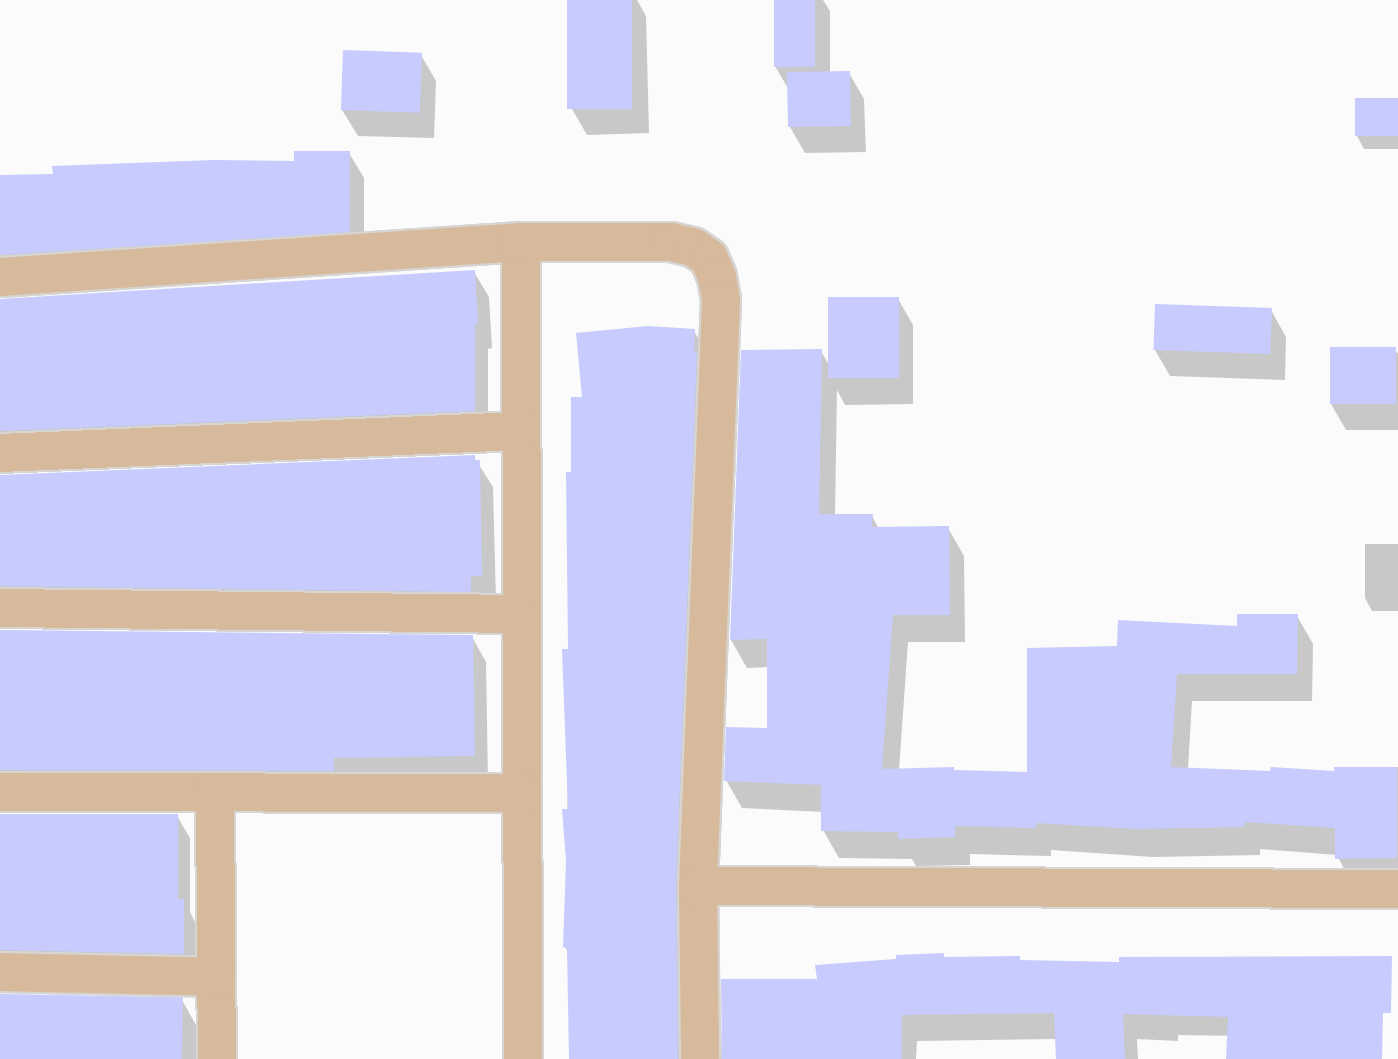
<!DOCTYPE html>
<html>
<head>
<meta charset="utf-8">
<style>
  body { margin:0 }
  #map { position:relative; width:1398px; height:1059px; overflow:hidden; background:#fbfbfb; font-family:"Fira Sans Condensed",sans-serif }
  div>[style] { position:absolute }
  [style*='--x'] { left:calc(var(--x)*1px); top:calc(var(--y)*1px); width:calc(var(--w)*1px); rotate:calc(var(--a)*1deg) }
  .shadow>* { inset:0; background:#0003 }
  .building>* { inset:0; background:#c7cbfd; transform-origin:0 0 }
  .roads { filter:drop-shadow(2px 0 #d7d5d4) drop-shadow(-2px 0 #d7d5d4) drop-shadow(0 2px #d7d5d4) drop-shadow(0 -2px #d7d5d4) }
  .minor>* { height:38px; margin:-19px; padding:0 19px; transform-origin:19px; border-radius:19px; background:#d6ba9b }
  span { translate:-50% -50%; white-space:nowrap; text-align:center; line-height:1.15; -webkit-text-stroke:5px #fff; paint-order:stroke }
</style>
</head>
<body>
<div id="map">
  <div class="shadow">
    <div style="clip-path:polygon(569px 0,637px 0,646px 16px,649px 133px,587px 135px,572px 109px)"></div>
    <div style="clip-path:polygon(775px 0,823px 0,830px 11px,830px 73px,849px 73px,864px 99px,866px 152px,805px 153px,790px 127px,789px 90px,775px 66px)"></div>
    <div style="clip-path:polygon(421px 55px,436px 81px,434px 138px,358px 136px,342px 110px)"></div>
    <div style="clip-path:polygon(1398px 100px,1398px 149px,1364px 149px,1357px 136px)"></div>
    <div style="clip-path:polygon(349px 153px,364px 178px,364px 257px,0 287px,0 177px,296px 163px)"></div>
    <div style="clip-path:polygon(474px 272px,489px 297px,492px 348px,488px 349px,488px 436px,0 453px,0 300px)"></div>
    <div style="clip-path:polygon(898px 299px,913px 325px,913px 404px,845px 405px,837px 390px,835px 516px,872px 516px,879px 529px,948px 528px,964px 556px,965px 642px,908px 642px,899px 770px,1029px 773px,1118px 648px,1297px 616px,1313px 644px,1312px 701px,1192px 701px,1188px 769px,1336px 773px,1336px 769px,1398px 767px,1398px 886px,1353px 887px,1337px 855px,1260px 849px,1260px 855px,1153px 857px,1051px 850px,1051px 856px,970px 854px,970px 865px,916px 866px,912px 859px,839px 858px,823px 830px,823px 812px,742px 808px,726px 780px,769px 730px,769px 667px,747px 668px,731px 640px,821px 351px,830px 367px)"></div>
    <div style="clip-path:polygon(1271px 310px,1286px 337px,1285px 380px,1170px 376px,1155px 350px)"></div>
    <div style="clip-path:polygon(694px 331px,709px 357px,692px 1059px,571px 1059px,569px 954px,565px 947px,570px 651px,573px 474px,584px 399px)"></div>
    <div style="clip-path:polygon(1395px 349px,1398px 354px,1398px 430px,1346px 430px,1331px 404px)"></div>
    <div style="clip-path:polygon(474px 457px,493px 487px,496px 601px,0 618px,0 476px)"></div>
    <div style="clip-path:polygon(1365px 544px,1398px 544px,1398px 611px,1372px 611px,1365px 598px)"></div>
    <div style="clip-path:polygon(0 632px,472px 637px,486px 662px,488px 781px,0 802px)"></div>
    <div style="clip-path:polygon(0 816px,177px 816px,190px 838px,190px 912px,196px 924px,196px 976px,0 977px)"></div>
    <div style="clip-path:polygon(943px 955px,945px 958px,1019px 957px,1022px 962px,1305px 1037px,1178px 1035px,1178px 1041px,1137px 1039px,1138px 1059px,1057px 1059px,1057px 1039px,917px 1041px,916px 1059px,721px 1059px,723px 981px,819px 981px)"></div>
    <div style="clip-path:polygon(0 996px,182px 1000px,196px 1025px,197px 1059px,0 1059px)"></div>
  </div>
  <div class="building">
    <div style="left:567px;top:0;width:65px;height:109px"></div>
    <div style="left:774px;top:0;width:41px;height:67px"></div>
    <div style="left:343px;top:50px;width:79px;height:60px;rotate:2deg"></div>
    <div style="left:850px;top:71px;width:55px;height:63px;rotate:89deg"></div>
    <div style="left:1355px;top:98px;width:43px;height:38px"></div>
    <div style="clip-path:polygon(294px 151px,350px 151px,350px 232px,0 255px,0 175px,53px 174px,52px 166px,214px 160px,294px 161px)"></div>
    <div style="clip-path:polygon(475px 270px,478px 323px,475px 324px,475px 411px,0 431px,0 299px)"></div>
    <div style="left:899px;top:297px;width:81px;height:71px;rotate:90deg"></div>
    <div style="left:1155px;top:304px;width:117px;height:46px;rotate:2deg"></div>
    <div style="clip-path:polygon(648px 326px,695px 329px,694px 351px,697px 351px,676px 885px,678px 1059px,569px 1059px,567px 948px,563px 947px,566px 861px,562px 809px,568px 809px,562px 649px,568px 649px,566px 472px,571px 472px,571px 397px,582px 397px,576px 333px)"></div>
    <div style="left:1330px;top:347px;width:66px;height:57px"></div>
    <div style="clip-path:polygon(822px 349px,819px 514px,873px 514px,872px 527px,949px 526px,950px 615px,893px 615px,882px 769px,954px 767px,954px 770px,1027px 772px,1027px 648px,1117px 646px,1118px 620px,1237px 626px,1237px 614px,1298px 614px,1297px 674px,1177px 674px,1171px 767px,1270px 771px,1271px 767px,1334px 771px,1334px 767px,1397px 767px,1397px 858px,1335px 859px,1335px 828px,1245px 822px,1244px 827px,1136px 829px,1036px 823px,1036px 828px,955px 826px,955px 837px,898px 839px,898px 832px,821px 831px,821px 785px,724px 781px,726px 727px,767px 728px,767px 639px,730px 640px,741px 350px)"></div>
    <div style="clip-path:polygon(475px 455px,475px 460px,480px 460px,482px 576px,471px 576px,471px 592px,0 586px,0 475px)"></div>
    <div style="clip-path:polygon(0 630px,473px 635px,475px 756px,334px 758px,334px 771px,0 770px)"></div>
    <div style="clip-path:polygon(0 814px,178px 814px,178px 899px,184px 899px,184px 954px,0 950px)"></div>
    <div style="clip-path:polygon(944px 953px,944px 957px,1020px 956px,1020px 960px,1119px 962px,1119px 957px,1392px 956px,1391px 1013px,1383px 1013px,1382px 1059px,1226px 1059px,1228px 1017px,1123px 1014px,1125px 1059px,1056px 1059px,1054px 1013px,902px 1015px,902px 1059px,722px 1059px,721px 979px,817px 979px,815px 965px,896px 959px,896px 955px)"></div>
    <div style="left:0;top:994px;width:183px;height:65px;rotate:1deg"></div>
  </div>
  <div class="roads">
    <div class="minor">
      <div style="--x:521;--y:242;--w:817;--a:89.86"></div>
      <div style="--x:0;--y:277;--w:522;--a:-3.84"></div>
      <div style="--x:521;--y:242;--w:150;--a:0"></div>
      <div style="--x:671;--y:242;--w:23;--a:13"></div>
      <div style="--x:693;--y:247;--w:19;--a:35"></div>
      <div style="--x:709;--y:258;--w:21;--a:67"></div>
      <div style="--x:717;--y:277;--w:23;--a:80"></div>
      <div style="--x:721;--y:300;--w:586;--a:92.25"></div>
      <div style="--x:698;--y:886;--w:173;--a:89.3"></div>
      <div style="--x:0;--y:453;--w:521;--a:-2.42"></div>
      <div style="--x:0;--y:608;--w:522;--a:0.66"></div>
      <div style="--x:0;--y:792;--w:522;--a:0.11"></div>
      <div style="--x:215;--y:792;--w:267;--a:89.6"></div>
      <div style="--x:698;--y:886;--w:700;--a:0.25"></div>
      <div style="--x:0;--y:972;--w:216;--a:1.3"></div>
    </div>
  </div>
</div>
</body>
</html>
